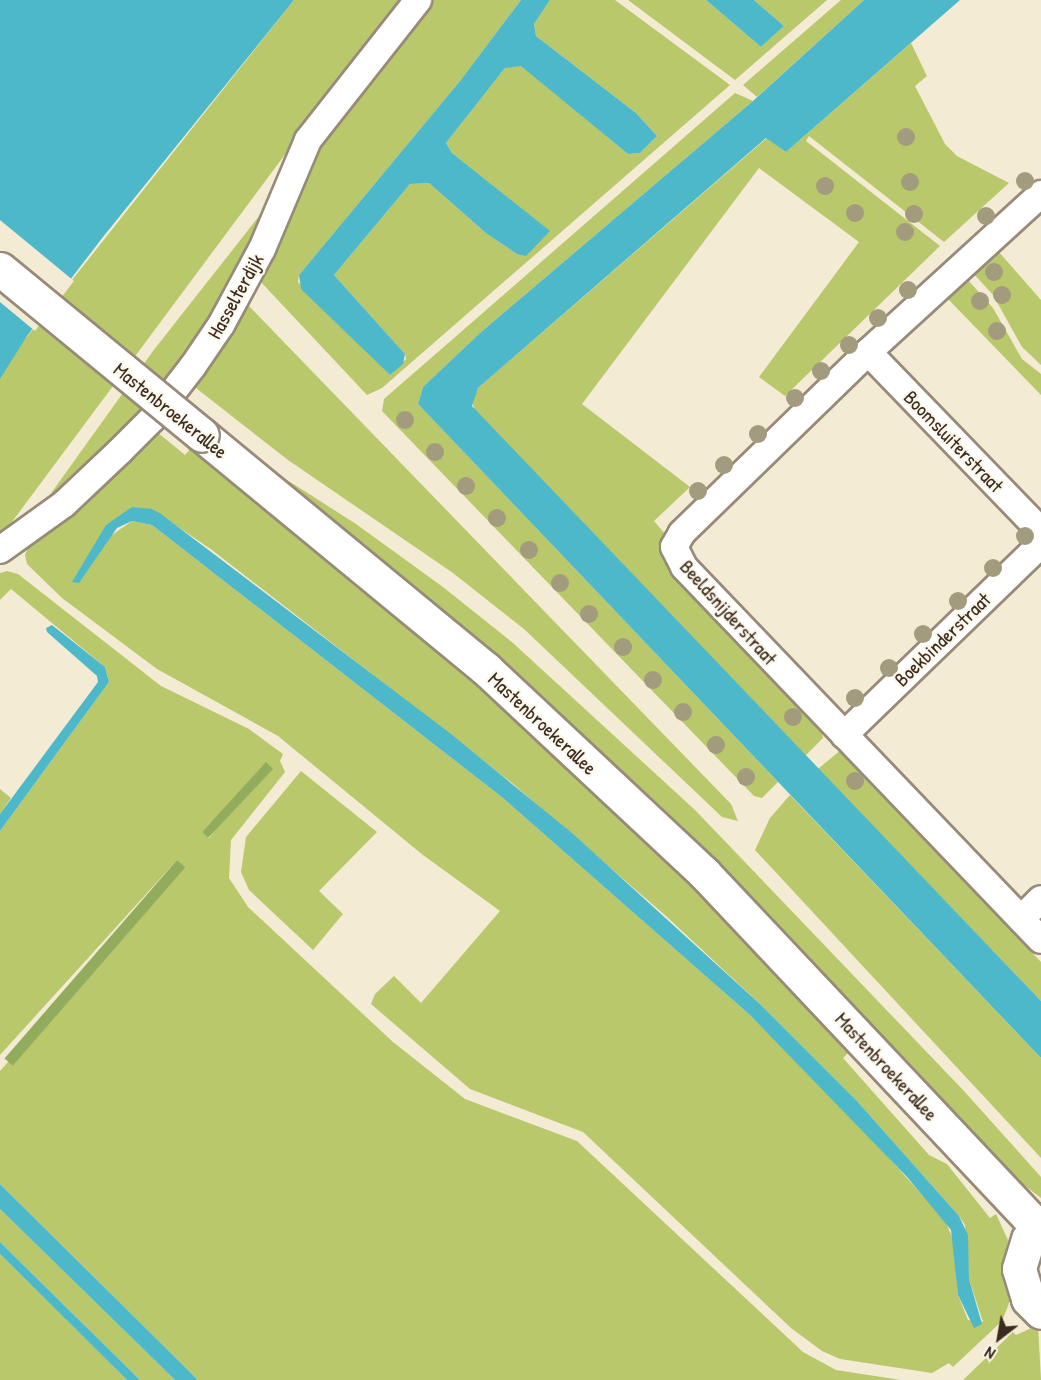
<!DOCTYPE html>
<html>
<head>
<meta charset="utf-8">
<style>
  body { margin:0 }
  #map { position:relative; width:1041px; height:1380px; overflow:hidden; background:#f4ebd4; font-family:"Patrick Hand",sans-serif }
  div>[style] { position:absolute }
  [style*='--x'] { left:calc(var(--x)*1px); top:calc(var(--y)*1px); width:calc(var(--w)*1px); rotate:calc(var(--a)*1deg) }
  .green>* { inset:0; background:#b9c86a }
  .forest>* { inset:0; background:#92ac5e; transform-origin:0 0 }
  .water>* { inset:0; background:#4eb8cb }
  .pier>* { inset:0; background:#f4ebd4 }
  .roads { filter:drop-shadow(2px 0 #988a79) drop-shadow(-2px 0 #988a79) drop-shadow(0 2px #988a79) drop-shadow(0 -2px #988a79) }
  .minor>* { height:26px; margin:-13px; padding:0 13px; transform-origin:13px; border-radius:13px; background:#fff }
  .secondary>* { height:33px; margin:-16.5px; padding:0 16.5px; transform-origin:16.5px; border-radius:16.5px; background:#fff }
  .bridges { filter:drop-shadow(2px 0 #988a79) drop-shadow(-2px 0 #988a79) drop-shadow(0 2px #988a79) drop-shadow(0 -2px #988a79) }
  .secondary-bridge>* { height:33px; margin:-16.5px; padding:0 16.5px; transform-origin:16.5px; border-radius:16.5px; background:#fff }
  .trees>* { width:18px; height:18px; margin:-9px; border-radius:50%; background:#a39b7d }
  span { translate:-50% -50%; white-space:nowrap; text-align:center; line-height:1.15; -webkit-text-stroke:4.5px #fbf7ec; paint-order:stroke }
  .street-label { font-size:20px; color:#3b2a1e }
  .north { position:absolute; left:969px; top:1308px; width:60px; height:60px; -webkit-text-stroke:4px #fbf7ec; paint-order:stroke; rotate:211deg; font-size:16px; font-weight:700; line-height:24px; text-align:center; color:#3b2a1e }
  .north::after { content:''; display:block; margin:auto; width:21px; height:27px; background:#3b2a1e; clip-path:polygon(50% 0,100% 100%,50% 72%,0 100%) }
</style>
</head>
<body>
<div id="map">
  <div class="green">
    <div style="clip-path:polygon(294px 0,409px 0,301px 133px,0 538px,0 319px,26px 338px)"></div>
    <div style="clip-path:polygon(428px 0,521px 0,460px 81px,299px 275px,298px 282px,390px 375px,406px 359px,405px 354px,334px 275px,410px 184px,429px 183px,487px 234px,517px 254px,549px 231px,452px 153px,446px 143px,505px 68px,521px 65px,628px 154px,640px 153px,657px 136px,636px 113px,536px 36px,534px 24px,550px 0,615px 0,730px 85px,382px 388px,367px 395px,259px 280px,320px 143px)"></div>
    <div style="clip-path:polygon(628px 0,706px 0,761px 47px,784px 26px,754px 0,827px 0,735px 80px)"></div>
    <div style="clip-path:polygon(841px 0,864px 0,757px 97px,743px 85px)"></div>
    <div style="clip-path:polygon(911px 43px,927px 76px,915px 86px,945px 144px,957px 156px,1009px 183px,944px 242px,809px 136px,806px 141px,940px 246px,785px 396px,759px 377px,859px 242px,759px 168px,582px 404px,690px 487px,654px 521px,666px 535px,660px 546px,662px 557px,820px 722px,823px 738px,805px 756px,476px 415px,472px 401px,478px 388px,767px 138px,786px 152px)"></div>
    <div style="clip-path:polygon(735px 93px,753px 101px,480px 333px,423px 387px,418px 404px,778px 782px,762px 798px,754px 796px,382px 411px,384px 399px)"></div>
    <div style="clip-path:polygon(282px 187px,240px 271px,176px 372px,139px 419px,29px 524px,153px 351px)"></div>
    <div style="clip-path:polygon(998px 251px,1041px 300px,1041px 365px,1022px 347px,993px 295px,974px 274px)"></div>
    <div style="clip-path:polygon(968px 280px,993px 308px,1022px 359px,1041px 374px,1041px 395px,948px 299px)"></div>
    <div style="clip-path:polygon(245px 302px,731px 804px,738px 821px,722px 817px,524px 629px,453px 573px,288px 460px,196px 388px)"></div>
    <div style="clip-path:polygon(evenodd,157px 432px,185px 455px,192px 447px,455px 661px,709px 898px,839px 1032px,849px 1052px,843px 1058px,929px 1155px,947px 1164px,990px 1218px,996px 1214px,1008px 1240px,1004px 1267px,1011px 1296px,1008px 1306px,1002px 1321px,953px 1367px,949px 1363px,932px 1373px,840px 1359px,822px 1351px,791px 1328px,583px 1132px,470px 1089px,371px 1004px,375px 994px,394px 976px,421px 1003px,500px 911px,423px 855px,278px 736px,157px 669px,62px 598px,27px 564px,25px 555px,29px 545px,157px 432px,152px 509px,212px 550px,512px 783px,666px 916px,761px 1005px,857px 1101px,959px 1216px,965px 1225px,969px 1279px,983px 1322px,968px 1320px,958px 1295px,954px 1242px,945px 1220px,858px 1124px,750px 1015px,503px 798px,152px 525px,132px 521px,109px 537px,106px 525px,152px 509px)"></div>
    <div style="clip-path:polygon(245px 453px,356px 524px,443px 587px,513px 643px,695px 810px,964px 1091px,1041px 1177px,1041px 1198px,1020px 1182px,798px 953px)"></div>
    <div style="clip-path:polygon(evenodd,7px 571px,18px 574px,161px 686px,249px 729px,283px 754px,280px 761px,285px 772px,231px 840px,229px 878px,248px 907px,393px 1042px,465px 1099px,577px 1141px,803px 1352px,836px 1370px,901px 1380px,198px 1380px,0 1184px,0 1071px,184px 867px,177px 860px,0 1055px,0 831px,109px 682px,105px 667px,11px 589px,0 600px,0 573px,7px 571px,267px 763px,209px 838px,208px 838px,202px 832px,267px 763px)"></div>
    <div style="clip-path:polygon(842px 749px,854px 759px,851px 764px,1041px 962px,1041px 1001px,818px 769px)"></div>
    <div style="clip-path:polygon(301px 771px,377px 832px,319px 891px,343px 914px,313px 950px,249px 890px,241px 872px,246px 837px)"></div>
    <div style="clip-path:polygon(0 789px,11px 798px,0 814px)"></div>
    <div style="clip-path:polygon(790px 795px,1041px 1058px,1041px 1158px,755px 850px,770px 818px)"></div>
    <div style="clip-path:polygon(0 1209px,175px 1380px,140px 1380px,0 1242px)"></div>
    <div style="clip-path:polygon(0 1254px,127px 1380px,0 1380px)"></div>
    <div style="clip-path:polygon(1038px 1325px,1041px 1380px,963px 1380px,1013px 1332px,1016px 1335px)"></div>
  </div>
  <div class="forest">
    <div style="clip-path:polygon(266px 762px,273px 769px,208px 838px,202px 832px)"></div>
    <div style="left:177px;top:860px;width:11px;height:263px;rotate:41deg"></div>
  </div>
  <div class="water">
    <div style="clip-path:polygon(0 0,294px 0,103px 237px,27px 336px,0 379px)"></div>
    <div style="clip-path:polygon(521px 0,550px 0,534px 24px,536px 36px,636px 113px,657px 136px,640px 153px,628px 154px,521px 66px,505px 68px,446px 143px,452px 153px,550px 231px,526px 256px,517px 254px,487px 234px,429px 183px,410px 184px,334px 275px,405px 354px,403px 364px,390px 375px,301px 289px,299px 275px,460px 81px)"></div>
    <div style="clip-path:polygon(706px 0,754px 0,784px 26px,761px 47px)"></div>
    <div style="clip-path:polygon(864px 0,960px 0,786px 152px,766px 138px,478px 388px,472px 406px,1041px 1001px,1041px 1058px,418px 404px,423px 387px,480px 333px,753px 101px)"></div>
    <div style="clip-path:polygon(132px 507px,152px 509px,161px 514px,451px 734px,572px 833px,761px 1005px,857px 1101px,959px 1216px,968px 1235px,969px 1279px,982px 1324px,974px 1328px,958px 1295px,951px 1230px,908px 1178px,750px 1015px,503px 798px,152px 525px,132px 521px,117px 528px,79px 583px,72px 582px,106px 525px)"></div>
    <div style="clip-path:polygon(52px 625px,105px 667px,109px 682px,0 831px,0 814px,98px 682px,97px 676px,47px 632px,46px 628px)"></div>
    <div style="clip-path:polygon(0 1184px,198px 1380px,175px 1380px,0 1209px)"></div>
    <div style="clip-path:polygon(0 1242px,140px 1380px,127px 1380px,0 1254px)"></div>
  </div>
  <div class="pier">
    <div style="clip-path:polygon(0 220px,74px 281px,35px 331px,0 302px)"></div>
  </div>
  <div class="roads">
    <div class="minor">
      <div style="--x:1041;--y:194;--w:234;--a:137.6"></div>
      <div style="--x:868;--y:352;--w:260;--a:135.8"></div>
      <div style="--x:682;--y:533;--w:16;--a:120"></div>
      <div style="--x:674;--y:547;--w:22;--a:63"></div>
      <div style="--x:684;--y:567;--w:516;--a:46.26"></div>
      <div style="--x:868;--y:352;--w:249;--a:46"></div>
      <div style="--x:0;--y:550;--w:79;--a:-35.7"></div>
      <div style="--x:64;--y:504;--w:76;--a:-43.4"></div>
      <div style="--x:119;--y:452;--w:47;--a:-45"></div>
      <div style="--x:152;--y:419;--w:67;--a:-52.3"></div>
      <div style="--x:193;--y:366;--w:50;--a:-55.7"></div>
      <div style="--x:221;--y:325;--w:86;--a:-61.7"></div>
      <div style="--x:262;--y:249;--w:118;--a:-67.1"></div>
      <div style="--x:308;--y:140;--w:178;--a:-51.8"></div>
      <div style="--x:844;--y:735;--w:274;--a:-44.1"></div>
      <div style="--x:1021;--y:919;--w:28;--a:-45"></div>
    </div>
    <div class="secondary">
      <div style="--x:202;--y:435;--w:368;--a:39.5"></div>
      <div style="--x:486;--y:669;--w:299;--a:43.1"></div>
      <div style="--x:704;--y:873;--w:487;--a:46.7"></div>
      <div style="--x:1041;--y:1226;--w:18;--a:135"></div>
      <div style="--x:1028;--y:1239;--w:31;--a:107"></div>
      <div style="--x:1019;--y:1269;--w:31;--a:73"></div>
      <div style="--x:1028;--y:1299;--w:18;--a:45"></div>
    </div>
  </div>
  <div class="bridges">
    <div class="secondary-bridge">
      <div style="--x:0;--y:269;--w:261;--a:39.4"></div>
    </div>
  </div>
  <div class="trees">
    <div style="left:906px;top:137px"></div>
    <div style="left:1025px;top:181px"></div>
    <div style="left:910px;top:182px"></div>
    <div style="left:825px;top:186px"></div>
    <div style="left:855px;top:213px"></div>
    <div style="left:914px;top:214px"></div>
    <div style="left:986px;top:216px"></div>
    <div style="left:905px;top:232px"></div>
    <div style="left:994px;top:272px"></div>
    <div style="left:908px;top:290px"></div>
    <div style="left:1002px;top:295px"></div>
    <div style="left:980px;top:301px"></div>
    <div style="left:878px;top:318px"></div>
    <div style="left:997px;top:331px"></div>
    <div style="left:849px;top:345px"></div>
    <div style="left:821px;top:371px"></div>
    <div style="left:795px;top:398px"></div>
    <div style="left:405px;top:420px"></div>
    <div style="left:758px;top:434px"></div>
    <div style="left:435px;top:452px"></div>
    <div style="left:724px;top:465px"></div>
    <div style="left:466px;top:486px"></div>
    <div style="left:698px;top:491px"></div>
    <div style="left:497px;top:518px"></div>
    <div style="left:1025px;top:536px"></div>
    <div style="left:529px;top:550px"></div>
    <div style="left:993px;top:568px"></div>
    <div style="left:560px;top:583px"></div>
    <div style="left:958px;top:601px"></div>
    <div style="left:589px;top:614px"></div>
    <div style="left:923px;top:634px"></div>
    <div style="left:623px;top:647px"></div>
    <div style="left:889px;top:668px"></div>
    <div style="left:653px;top:680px"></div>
    <div style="left:855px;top:698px"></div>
    <div style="left:683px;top:712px"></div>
    <div style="left:793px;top:717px"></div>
    <div style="left:716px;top:745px"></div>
    <div style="left:746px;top:777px"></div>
    <div style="left:855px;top:781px"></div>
  </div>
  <div class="street-label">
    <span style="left:235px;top:296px;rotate:-61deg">Hasselterdijk</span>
    <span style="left:171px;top:410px;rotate:39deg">Mastenbroekerallee</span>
    <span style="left:954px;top:441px;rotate:46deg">Boomsluiterstraat</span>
    <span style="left:729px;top:612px;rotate:48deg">Beeldsnijderstraat</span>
    <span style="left:942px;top:639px;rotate:-44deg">Boekbinderstraat</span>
    <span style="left:543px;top:723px;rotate:43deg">Mastenbroekerallee</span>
    <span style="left:887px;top:1066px;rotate:47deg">Mastenbroekerallee</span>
  </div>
  <div class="north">N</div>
</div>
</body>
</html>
